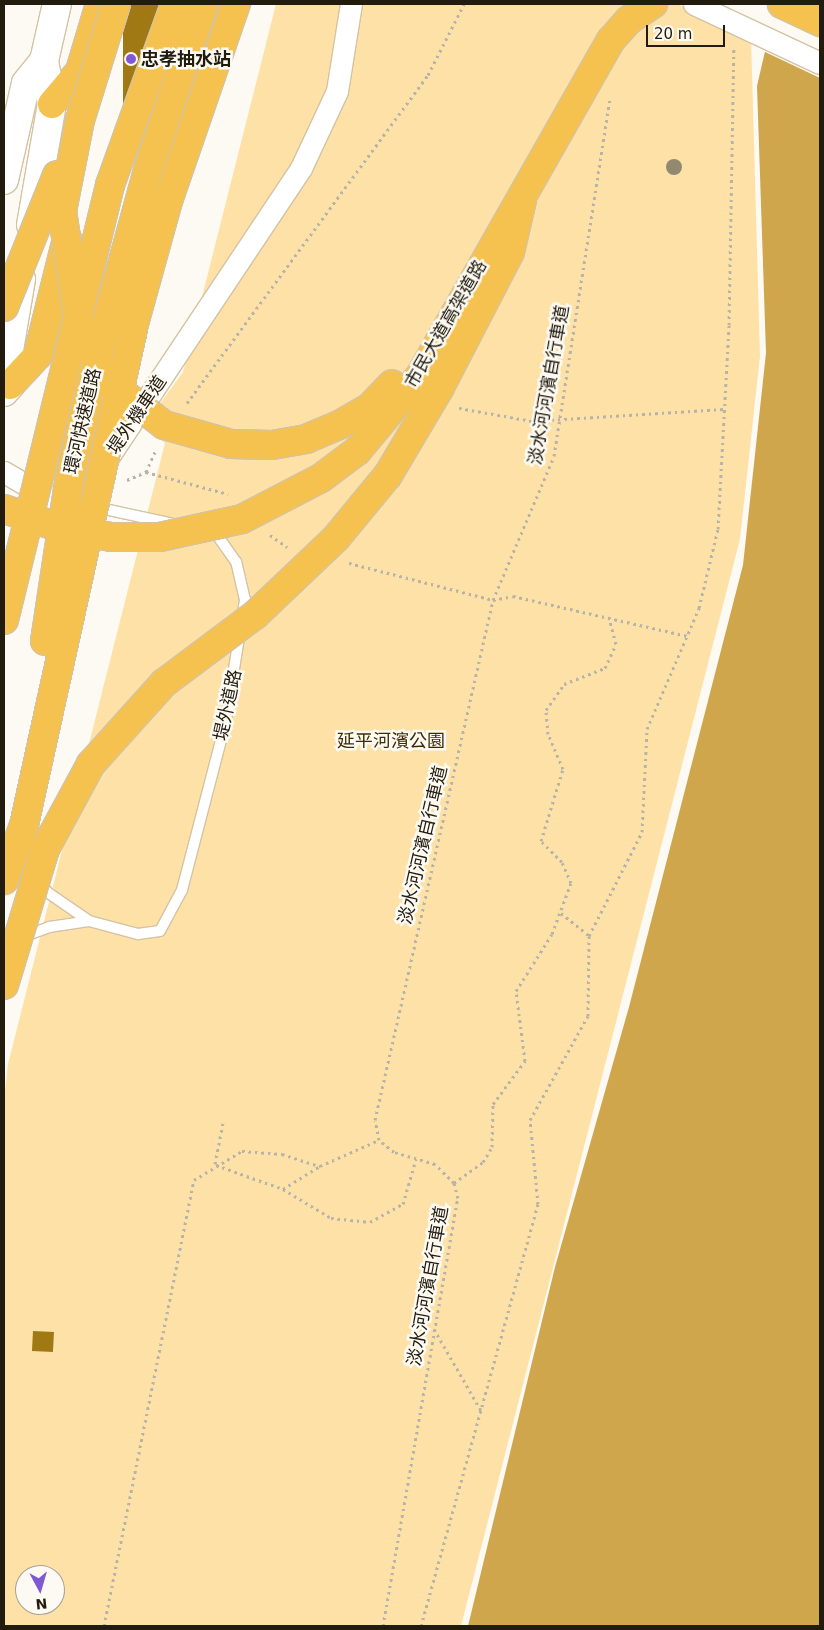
<!DOCTYPE html>
<html>
<head>
<meta charset="utf-8">
<style>
  body { margin:0 }
  #map { position:relative; width:824px; height:1630px; overflow:hidden; background:#fdfaf3; font-family:"DejaVu Sans","Noto Sans TC",sans-serif }
  div>[style] { position:absolute }
  [style*='--x'] { left:calc(var(--x)*1px); top:calc(var(--y)*1px); width:calc(var(--w)*1px); rotate:calc(var(--a)*1deg) }
  .green>* { inset:0; background:#fee1a6 }
  .water>* { inset:0; background:#cfa64c }
  .pier>* { inset:0; background:#fdfaf3 }
  .building>* { inset:0; background:#a17914; transform-origin:0 0 }
  .path>* { height:3px; margin-top:-1.5px; transform-origin:0; background:repeating-linear-gradient(90deg,#b7b3aa 0 2.5px,transparent 0 6.5px) }
  .roads { filter:drop-shadow(1px 0 #d4c3a2) drop-shadow(-1px 0 #d4c3a2) drop-shadow(0 1px #d4c3a2) drop-shadow(0 -1px #d4c3a2) }
  .lane>* { height:10px; margin:-5px; padding:0 5px; transform-origin:5px; border-radius:5px; background:#fff }
  .street>* { height:21px; margin:-10.5px; padding:0 10.5px; transform-origin:10.5px; border-radius:10.5px; background:#fff }
  .secondary>* { height:28px; margin:-14px; padding:0 14px; transform-origin:14px; border-radius:14px; background:#fff }
  .highway>* { height:28px; margin:-14px; padding:0 14px; transform-origin:14px; border-radius:14px; background:#f5c250 }
  .bridges { filter:drop-shadow(1px 0 #d4c3a2) drop-shadow(-1px 0 #d4c3a2) drop-shadow(0 1px #d4c3a2) drop-shadow(0 -1px #d4c3a2) }
  .street-bridge>* { height:21px; margin:-10.5px; padding:0 10.5px; transform-origin:10.5px; border-radius:10.5px; background:#fff }
  .highway-bridge>* { height:28px; margin:-14px; padding:0 14px; transform-origin:14px; border-radius:14px; background:#f5c250 }
  .trees>* { width:16px; height:16px; margin:-8px; border-radius:50%; background:#938970 }
  .dots>* { width:14px; height:14px; translate:-50% -50%; box-sizing:border-box; border:2px solid #fdfaf3; border-radius:50% }
  span { translate:-50% -50%; white-space:nowrap; text-align:center; line-height:1.15; -webkit-text-stroke:5px #fdfaf3; paint-order:stroke }
  .poi-label { font-size:18px; color:#221c0f; font-weight:700 }
  .left { translate:0 -50%; text-align:left }
  .street-label { font-size:18px; color:#221c0f }
  .park-label { font-size:18px; color:#3d2c04 }
  .frame { position:absolute; inset:0; border:5px solid #221c0f; pointer-events:none }
  .north { position:absolute; left:15px; top:1565px; width:50px; height:50px; box-sizing:border-box; background:#fdfaf3; border:1px solid #a5a198; border-radius:50%; rotate:174deg; font-size:14px; font-weight:700; line-height:20px; text-align:center; color:#221c0f }
  .north::after { content:''; display:block; margin:auto; width:18px; height:22px; background:#7f59d3; clip-path:polygon(50% 0,100% 100%,50% 72%,0 100%) }
  .scale { position:absolute; left:646px; top:25px; width:79px; height:22px; box-sizing:border-box; border:2px solid #221c0f; border-top:0; padding-left:6px; font-size:15px; line-height:18px; white-space:nowrap; color:#221c0f; -webkit-text-stroke:4px #fdfaf3; paint-order:stroke }
</style>
</head>
<body>
<div id="map">
  <div class="green">
    <div style="clip-path:polygon(evenodd,276px 4px,677px 4px,751px 37px,760px 356px,740px 539px,461px 1626px,4px 1626px,4px 1100px,8px 1064px,165px 443px,143px 427px,183px 372px,276px 4px,25px 1575px,55px 1575px,55px 1605px,25px 1605px,25px 1575px)"></div>
  </div>
  <div class="water">
    <div style="clip-path:polygon(776px 4px,820px 4px,820px 1626px,468px 1626px,555px 1267px,629px 1007px,743px 565px,766px 353px,757px 86px)"></div>
  </div>
  <div class="pier">
    <div style="clip-path:polygon(773px 4px,820px 4px,820px 78px,763px 51px)"></div>
  </div>
  <div class="building">
    <div style="left:123px;top:4px;width:51px;height:115px"></div>
    <div style="left:33px;top:1331px;width:21px;height:20px;rotate:3deg"></div>
  </div>
  <div class="path">
    <div style="--x:187;--y:403;--w:407;--a:-53.7"></div>
    <div style="--x:428;--y:75;--w:80;--a:-63.1"></div>
    <div style="--x:459;--y:408;--w:74;--a:10.1"></div>
    <div style="--x:532;--y:421;--w:192;--a:-3.6"></div>
    <div style="--x:146;--y:472;--w:24;--a:-66"></div>
    <div style="--x:127;--y:480;--w:21;--a:-23"></div>
    <div style="--x:146;--y:472;--w:85;--a:15"></div>
    <div style="--x:270;--y:535;--w:21;--a:35"></div>
    <div style="--x:349;--y:563;--w:149;--a:14.4"></div>
    <div style="--x:493;--y:600;--w:20;--a:-11"></div>
    <div style="--x:513;--y:596;--w:179;--a:12.9"></div>
    <div style="--x:561;--y:913;--w:36;--a:39"></div>
    <div style="--x:215;--y:1164;--w:42;--a:-79"></div>
    <div style="--x:216;--y:1165;--w:71;--a:19.7"></div>
    <div style="--x:283;--y:1189;--w:56;--a:31.1"></div>
    <div style="--x:331;--y:1218;--w:39;--a:6"></div>
    <div style="--x:370;--y:1222;--w:38;--a:-29"></div>
    <div style="--x:403;--y:1204;--w:47;--a:-73.9"></div>
    <div style="--x:454;--y:1183;--w:36;--a:-36"></div>
    <div style="--x:483;--y:1162;--w:17;--a:-59"></div>
    <div style="--x:492;--y:1147;--w:43;--a:-88.7"></div>
    <div style="--x:493;--y:1104;--w:54;--a:-53.3"></div>
    <div style="--x:525;--y:1061;--w:71;--a:-97.3"></div>
    <div style="--x:516;--y:991;--w:67;--a:-57.7"></div>
    <div style="--x:552;--y:934;--w:54;--a:-69.6"></div>
    <div style="--x:571;--y:883;--w:23;--a:-113"></div>
    <div style="--x:562;--y:862;--w:30;--a:-135"></div>
    <div style="--x:541;--y:841;--w:75;--a:-73"></div>
    <div style="--x:563;--y:769;--w:38;--a:-113"></div>
    <div style="--x:548;--y:734;--w:24;--a:-95"></div>
    <div style="--x:546;--y:710;--w:32;--a:-55"></div>
    <div style="--x:564;--y:684;--w:44;--a:-21.3"></div>
    <div style="--x:605;--y:668;--w:26;--a:-65"></div>
    <div style="--x:616;--y:644;--w:27;--a:-105"></div>
    <div style="--x:283;--y:1189;--w:44;--a:-31.9"></div>
    <div style="--x:320;--y:1166;--w:64;--a:-23.8"></div>
    <div style="--x:434;--y:1329;--w:96;--a:60"></div>
    <div style="--x:104;--y:1626;--w:455;--a:-78.6"></div>
    <div style="--x:194;--y:1180;--w:56;--a:-31.1"></div>
    <div style="--x:242;--y:1151;--w:40;--a:4.3"></div>
    <div style="--x:282;--y:1154;--w:40;--a:18"></div>
    <div style="--x:383;--y:1626;--w:435;--a:-80.1"></div>
    <div style="--x:458;--y:1198;--w:16;--a:-105"></div>
    <div style="--x:454;--y:1183;--w:27;--a:-135"></div>
    <div style="--x:435;--y:1164;--w:43;--a:-163.7"></div>
    <div style="--x:394;--y:1152;--w:19;--a:-141"></div>
    <div style="--x:379;--y:1140;--w:20;--a:-101"></div>
    <div style="--x:375;--y:1120;--w:533;--a:-77.21"></div>
    <div style="--x:493;--y:600;--w:156;--a:-67"></div>
    <div style="--x:554;--y:456;--w:362;--a:-81.1"></div>
    <div style="--x:421;--y:1626;--w:438;--a:-74.5"></div>
    <div style="--x:538;--y:1204;--w:84;--a:-95.4"></div>
    <div style="--x:530;--y:1120;--w:119;--a:-60.9"></div>
    <div style="--x:588;--y:1016;--w:80;--a:-89.3"></div>
    <div style="--x:589;--y:936;--w:117;--a:-63"></div>
    <div style="--x:642;--y:832;--w:103;--a:-87.2"></div>
    <div style="--x:647;--y:729;--w:132;--a:-66.7"></div>
    <div style="--x:699;--y:608;--w:81;--a:-76.5"></div>
    <div style="--x:718;--y:529;--w:204;--a:-86.9"></div>
    <div style="--x:729;--y:325;--w:276;--a:-89"></div>
  </div>
  <div class="roads">
    <div class="lane">
      <div style="--x:95;--y:507;--w:86;--a:12.1"></div>
      <div style="--x:20;--y:849;--w:51;--a:57.9"></div>
      <div style="--x:47;--y:892;--w:51;--a:34.6"></div>
      <div style="--x:22;--y:937;--w:29;--a:-20"></div>
      <div style="--x:49;--y:927;--w:40;--a:-8.5"></div>
      <div style="--x:89;--y:921;--w:51;--a:14.9"></div>
      <div style="--x:138;--y:934;--w:22;--a:-8"></div>
      <div style="--x:160;--y:931;--w:47;--a:-61.8"></div>
      <div style="--x:182;--y:890;--w:171;--a:-75.4"></div>
      <div style="--x:225;--y:725;--w:127;--a:-80.9"></div>
      <div style="--x:245;--y:600;--w:39;--a:-103"></div>
      <div style="--x:236;--y:562;--w:35;--a:-125"></div>
      <div style="--x:216;--y:533;--w:8;--a:-173"></div>
    </div>
    <div class="street">
      <div style="--x:109;--y:456;--w:346;--a:-56.3"></div>
      <div style="--x:301;--y:168;--w:85;--a:-64.9"></div>
      <div style="--x:337;--y:91;--w:88;--a:-80.9"></div>
      <div style="--x:4;--y:472;--w:48;--a:30.3"></div>
      <div style="--x:45;--y:496;--w:37;--a:14"></div>
      <div style="--x:83;--y:495;--w:35;--a:-78"></div>
      <div style="--x:90;--y:461;--w:30;--a:-57"></div>
    </div>
    <div class="secondary">
      <div style="--x:4;--y:180;--w:99;--a:-77.2"></div>
      <div style="--x:26;--y:83;--w:28;--a:-51"></div>
      <div style="--x:44;--y:61;--w:58;--a:-77.2"></div>
      <div style="--x:31;--y:225;--w:123;--a:-80.2"></div>
      <div style="--x:52;--y:104;--w:44;--a:-100.5"></div>
      <div style="--x:4;--y:392;--w:9;--a:-49"></div>
      <div style="--x:10;--y:385;--w:35;--a:-92"></div>
      <div style="--x:9;--y:350;--w:72;--a:-80.4"></div>
    </div>
    <div class="highway">
      <div style="--x:782;--y:4;--w:42;--a:25.3"></div>
      <div style="--x:52;--y:104;--w:43;--a:-49.7"></div>
      <div style="--x:80;--y:71;--w:70;--a:-73.4"></div>
      <div style="--x:10;--y:385;--w:41;--a:-47"></div>
      <div style="--x:38;--y:355;--w:120;--a:-76"></div>
    </div>
  </div>
  <div class="bridges">
    <div class="street-bridge">
      <div style="--x:694;--y:4;--w:139;--a:25.1"></div>
    </div>
    <div class="highway-bridge">
      <div style="--x:116;--y:4;--w:121;--a:107.2"></div>
      <div style="--x:80;--y:120;--w:93;--a:101.2"></div>
      <div style="--x:62;--y:211;--w:119;--a:81.3"></div>
      <div style="--x:80;--y:329;--w:62;--a:60.9"></div>
      <div style="--x:110;--y:383;--w:68;--a:37.9"></div>
      <div style="--x:164;--y:425;--w:70;--a:15.8"></div>
      <div style="--x:231;--y:444;--w:41;--a:1.4"></div>
      <div style="--x:272;--y:445;--w:35;--a:-10"></div>
      <div style="--x:306;--y:439;--w:36;--a:-23"></div>
      <div style="--x:339;--y:425;--w:34;--a:-30"></div>
      <div style="--x:369;--y:408;--w:33;--a:-46"></div>
      <div style="--x:4;--y:307;--w:142;--a:-68.1"></div>
      <div style="--x:4;--y:509;--w:60;--a:18.4"></div>
      <div style="--x:61;--y:528;--w:51;--a:10.2"></div>
      <div style="--x:111;--y:537;--w:49;--a:0"></div>
      <div style="--x:160;--y:537;--w:84;--a:-12.4"></div>
      <div style="--x:242;--y:519;--w:89;--a:-27.4"></div>
      <div style="--x:321;--y:478;--w:45;--a:-36.9"></div>
      <div style="--x:357;--y:451;--w:98;--a:-50"></div>
      <div style="--x:420;--y:376;--w:386;--a:-60.4"></div>
      <div style="--x:611;--y:40;--w:27;--a:-48"></div>
      <div style="--x:629;--y:20;--w:29;--a:-34"></div>
      <div style="--x:4;--y:620;--w:448;--a:-76.3"></div>
      <div style="--x:110;--y:185;--w:192;--a:-70.2"></div>
      <div style="--x:45;--y:641;--w:161;--a:-81.4"></div>
      <div style="--x:69;--y:482;--w:144;--a:-77.1"></div>
      <div style="--x:101;--y:342;--w:178;--a:-74.7"></div>
      <div style="--x:148;--y:170;--w:175;--a:-71.4"></div>
      <div style="--x:4;--y:880;--w:59;--a:-70"></div>
      <div style="--x:24;--y:825;--w:517;--a:-77.6"></div>
      <div style="--x:135;--y:320;--w:123;--a:-74.5"></div>
      <div style="--x:168;--y:201;--w:208;--a:-71"></div>
      <div style="--x:4;--y:985;--w:142;--a:-73.2"></div>
      <div style="--x:45;--y:849;--w:97;--a:-61.6"></div>
      <div style="--x:91;--y:764;--w:109;--a:-48"></div>
      <div style="--x:164;--y:683;--w:114;--a:-36.8"></div>
      <div style="--x:255;--y:615;--w:112;--a:-43.5"></div>
      <div style="--x:336;--y:538;--w:82;--a:-50.5"></div>
      <div style="--x:388;--y:475;--w:100;--a:-59.3"></div>
      <div style="--x:439;--y:389;--w:154;--a:-62.6"></div>
      <div style="--x:510;--y:252;--w:53;--a:-77"></div>
    </div>
  </div>
  <div class="trees">
    <div style="left:674px;top:167px"></div>
  </div>
  <div class="dots">
    <div style="left:131px;top:59px;background:#7f59d3"></div>
  </div>
  <div class="poi-label">
    <span class="left" style="left:141px;top:59px">忠孝抽水站</span>
  </div>
  <div class="street-label">
    <span style="left:446px;top:324px;rotate:-60deg">市民大道高架道路</span>
    <span style="left:549px;top:385px;rotate:-80deg">淡水河河濱自行車道</span>
    <span style="left:137px;top:415px;rotate:-56deg">堤外機車道</span>
    <span style="left:83px;top:421px;rotate:-77deg">環河快速道路</span>
    <span style="left:228px;top:705px;rotate:-78deg">堤外道路</span>
    <span style="left:423px;top:845px;rotate:-77deg">淡水河河濱自行車道</span>
    <span style="left:428px;top:1286px;rotate:-80deg">淡水河河濱自行車道</span>
  </div>
  <div class="park-label">
    <span style="left:391px;top:741px">延平河濱公園</span>
  </div>
  <div class="frame"></div>
  <div class="north">N</div>
  <div class="scale">20 m</div>
</div>
</body>
</html>
